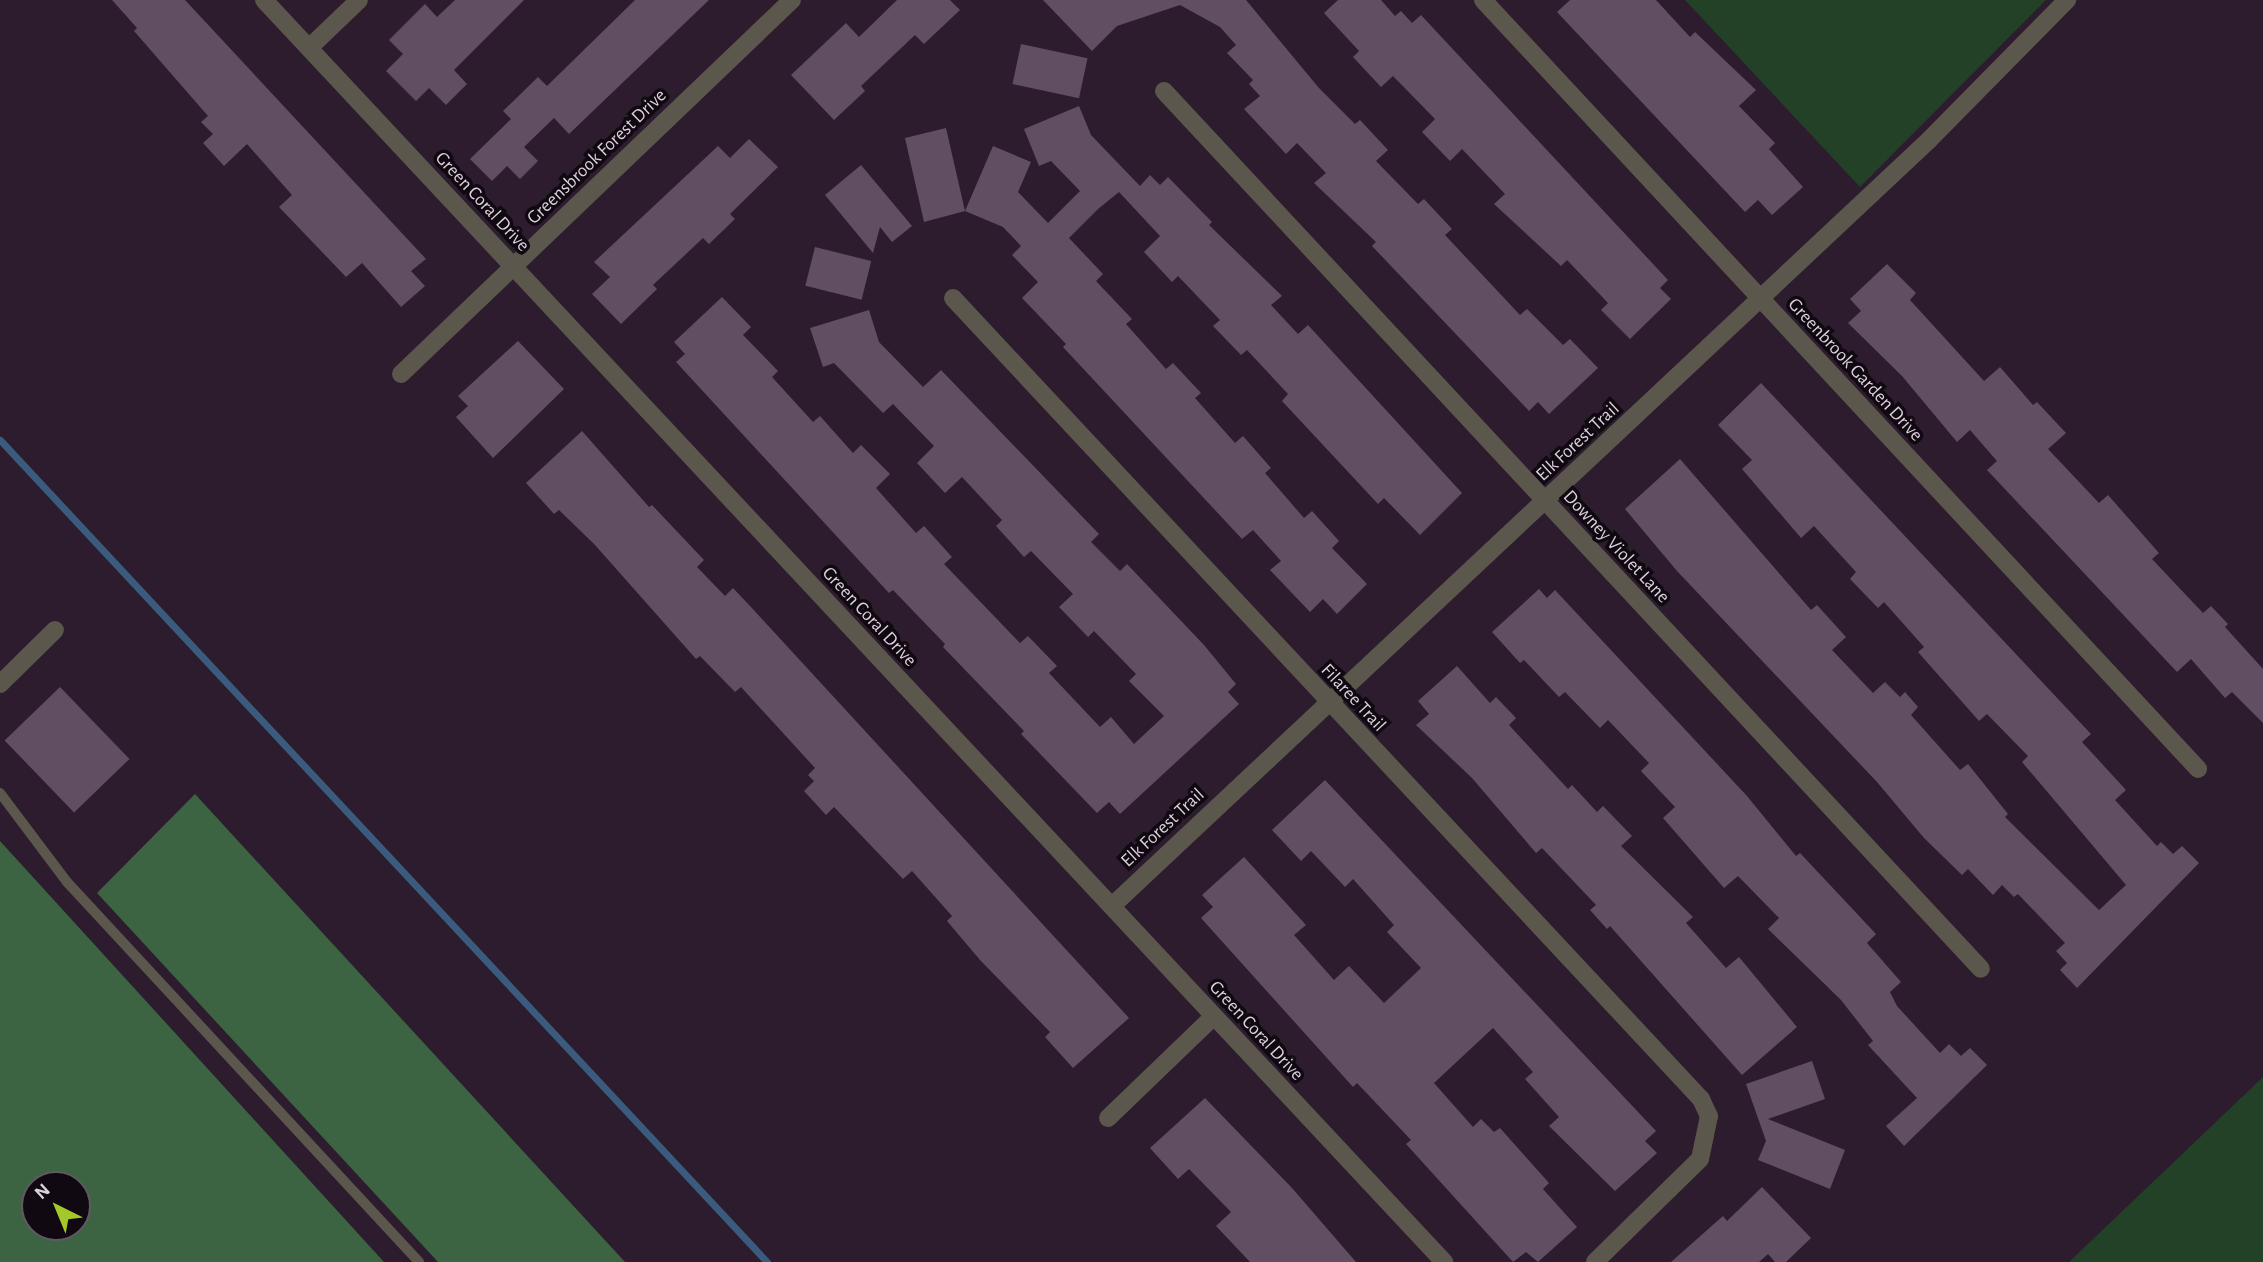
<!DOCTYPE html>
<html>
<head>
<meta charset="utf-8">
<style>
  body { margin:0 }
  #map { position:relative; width:2263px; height:1262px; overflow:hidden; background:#2c1c2e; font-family:"Alegreya Sans",sans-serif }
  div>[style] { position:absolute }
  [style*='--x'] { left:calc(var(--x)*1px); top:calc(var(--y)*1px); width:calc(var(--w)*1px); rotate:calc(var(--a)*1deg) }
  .green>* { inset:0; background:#224127 }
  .forest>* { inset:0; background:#3c6342 }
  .stream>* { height:7px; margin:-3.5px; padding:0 3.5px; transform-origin:3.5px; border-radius:3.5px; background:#3b5b7e }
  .building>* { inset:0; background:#614e62; transform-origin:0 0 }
  .service>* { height:10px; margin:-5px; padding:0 5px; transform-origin:5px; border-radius:5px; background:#5c574c }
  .minor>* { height:18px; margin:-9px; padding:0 9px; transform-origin:9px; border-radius:9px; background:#5c574c }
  span { translate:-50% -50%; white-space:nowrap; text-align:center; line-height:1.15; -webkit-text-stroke:7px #100911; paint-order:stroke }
  .street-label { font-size:19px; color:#dcd1dd }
  .north { position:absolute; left:21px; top:1171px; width:70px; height:70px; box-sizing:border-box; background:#100911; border:2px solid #625963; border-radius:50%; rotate:317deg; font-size:19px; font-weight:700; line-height:28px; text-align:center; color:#dcd1dd }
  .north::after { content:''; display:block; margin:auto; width:24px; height:32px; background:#a2c929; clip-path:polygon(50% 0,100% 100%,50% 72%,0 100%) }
</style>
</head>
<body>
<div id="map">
  <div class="green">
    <div style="clip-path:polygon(1685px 0,2046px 0,1860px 187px)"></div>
    <div style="clip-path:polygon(2263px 1077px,2263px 1262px,2069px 1262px)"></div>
  </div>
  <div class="forest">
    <div style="clip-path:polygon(195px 794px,625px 1262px,438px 1262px,97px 893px)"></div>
    <div style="clip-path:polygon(evenodd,0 841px,384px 1262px,0 1262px,0 841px,77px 1185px,77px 1227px,35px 1227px,35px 1185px,77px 1185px)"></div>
  </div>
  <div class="stream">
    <div style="--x:0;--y:440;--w:1124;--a:46.98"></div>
  </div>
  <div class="building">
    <div style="clip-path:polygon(112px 0,185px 0,426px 259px,411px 271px,425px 286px,401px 307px,362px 263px,346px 277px,279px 207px,292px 195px,247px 144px,224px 166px,203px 143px,213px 134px,201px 122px,208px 116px,134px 31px,137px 28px)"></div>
    <div style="clip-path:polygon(455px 0,524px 0,454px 70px,467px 84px,446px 105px,429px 88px,416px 101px,386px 71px,403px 54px,389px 40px,425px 4px,437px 17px)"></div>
    <div style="clip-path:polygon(635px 0,709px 0,569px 134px,554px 118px,524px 147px,538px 161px,520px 179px,507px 166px,492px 181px,470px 159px,511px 119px,503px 111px,538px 77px,547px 86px)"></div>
    <div style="clip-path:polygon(897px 0,950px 0,960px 10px,924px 44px,915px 35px,861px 86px,865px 91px,834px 120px,791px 75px,846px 23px,859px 37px)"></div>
    <div style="clip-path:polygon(1043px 0,1246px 0,1319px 88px,1355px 124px,1360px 120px,1388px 150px,1376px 161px,1418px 204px,1424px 199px,1452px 229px,1445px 235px,1520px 315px,1527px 309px,1563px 345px,1570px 339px,1598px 368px,1549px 414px,1538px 402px,1529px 411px,1372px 246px,1376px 242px,1314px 183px,1326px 173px,1297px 143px,1286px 154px,1244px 109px,1260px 96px,1249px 84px,1253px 80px,1227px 53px,1236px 45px,1220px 27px,1180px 5px,1117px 26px,1092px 51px)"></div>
    <div style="clip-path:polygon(1338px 0,1381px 0,1395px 16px,1401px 11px,1412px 23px,1421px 15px,1668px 280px,1660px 288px,1671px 299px,1630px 339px,1601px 310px,1608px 303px,1567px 260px,1561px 266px,1494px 204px,1505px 194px,1462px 149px,1450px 161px,1422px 132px,1435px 119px,1393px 76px,1381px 87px,1353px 57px,1359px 51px,1324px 13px)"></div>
    <div style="clip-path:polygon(1570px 0,1656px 0,1690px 37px,1695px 32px,1756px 90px,1739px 106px,1775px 143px,1769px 149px,1803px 187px,1772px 215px,1758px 200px,1745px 212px,1557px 12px)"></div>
    <div style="left:1021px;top:44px;width:68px;height:41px;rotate:12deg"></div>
    <div style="clip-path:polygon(1079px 106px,1091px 135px,1140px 186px,1150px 175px,1160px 185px,1168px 177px,1212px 222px,1209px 225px,1282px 296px,1271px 305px,1298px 334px,1308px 325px,1462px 493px,1420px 535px,1384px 498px,1378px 504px,1282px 401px,1288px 394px,1247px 350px,1241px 355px,1213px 326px,1220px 320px,1178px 276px,1172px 282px,1144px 252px,1160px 236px,1119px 192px,1098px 209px,1069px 238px,1103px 274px,1096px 281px,1132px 319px,1126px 324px,1166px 369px,1173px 363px,1201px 393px,1195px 398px,1235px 443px,1243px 436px,1271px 468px,1265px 473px,1304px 518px,1312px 511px,1339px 541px,1332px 548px,1367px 584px,1337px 614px,1323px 599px,1310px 612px,1270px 570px,1281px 561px,1253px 530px,1242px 539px,1063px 347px,1066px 344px,1022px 298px,1038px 282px,1012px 255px,1021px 246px,1003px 227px,965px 211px,924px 222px,905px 138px,946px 128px,965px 211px,993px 146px,1031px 162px,1018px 192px,1048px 223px,1080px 191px,1051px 161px,1039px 166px,1024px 129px)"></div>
    <div style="clip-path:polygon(749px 139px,778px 167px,730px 214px,735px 219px,709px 244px,703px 238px,653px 285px,657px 289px,621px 324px,592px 294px,610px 277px,594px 262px,718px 146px,730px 158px)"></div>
    <div style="clip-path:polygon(861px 165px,912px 226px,892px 242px,880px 227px,873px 253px,825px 195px)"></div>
    <div style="left:815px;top:247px;width:58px;height:40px;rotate:14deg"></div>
    <div style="clip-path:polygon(1887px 264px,1916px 293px,1910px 300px,1984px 381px,2000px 367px,2033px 405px,2037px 402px,2066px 433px,2048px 449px,2099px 503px,2108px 495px,2159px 553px,2152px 559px,2203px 613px,2211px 606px,2228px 624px,2225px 627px,2263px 669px,2263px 723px,2232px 692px,2225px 698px,2191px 659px,2177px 672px,1987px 470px,1997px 461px,1970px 430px,1957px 442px,1902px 376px,1848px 323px,1861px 311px,1850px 299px)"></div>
    <div style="clip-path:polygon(722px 297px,751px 327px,743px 335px,778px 371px,772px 377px,813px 422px,820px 416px,853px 453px,861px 445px,890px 474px,876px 488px,916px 533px,924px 526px,952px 557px,944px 564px,1020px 643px,1028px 636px,1057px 666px,1049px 673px,1100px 727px,1111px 717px,1134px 744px,1164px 716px,1129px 681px,1136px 674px,1094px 631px,1088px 637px,1059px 607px,1073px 594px,1031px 551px,1024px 557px,996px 526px,1002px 520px,962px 477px,945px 493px,917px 463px,934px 446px,893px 404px,883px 413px,834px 363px,823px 367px,810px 328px,869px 310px,879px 342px,923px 387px,941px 370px,1099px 534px,1091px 542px,1120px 571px,1127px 564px,1204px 645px,1236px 684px,1228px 692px,1239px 704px,1120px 814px,1109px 802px,1097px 813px,1021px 734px,1024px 731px,943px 647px,945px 644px,893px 590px,889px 593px,676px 362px,685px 354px,674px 342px)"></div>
    <div style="clip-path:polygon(518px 341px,564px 389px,493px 458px,456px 417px,468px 406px,458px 396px)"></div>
    <div style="clip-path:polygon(1761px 383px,2091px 734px,2082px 742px,2126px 790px,2115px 800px,2157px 846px,2161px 842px,2173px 854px,2182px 846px,2199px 863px,2077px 988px,2060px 970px,2067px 963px,2056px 951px,2065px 943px,2018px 894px,2014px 897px,2002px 885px,1993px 895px,1968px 869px,1962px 875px,1924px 838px,1877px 782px,1677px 571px,1625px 509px,1680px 459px,1811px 610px,1817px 605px,1846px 637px,1832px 650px,1873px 693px,1885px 682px,1900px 697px,1905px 692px,1918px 707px,1911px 715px,1960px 770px,1968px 764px,2008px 814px,2005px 817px,2099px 910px,2126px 885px,2022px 762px,2028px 756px,1987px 714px,1979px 721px,1918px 652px,1924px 647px,1884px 602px,1878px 608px,1850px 579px,1856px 572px,1814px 526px,1801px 538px,1742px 469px,1752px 460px,1718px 425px)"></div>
    <div style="clip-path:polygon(582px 431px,649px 507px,652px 505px,704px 560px,697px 567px,725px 596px,733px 588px,751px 607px,1129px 1018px,1073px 1068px,1045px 1037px,1050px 1032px,980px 960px,947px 921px,952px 916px,912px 871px,903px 879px,834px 807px,826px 815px,804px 791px,814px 781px,808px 775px,815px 768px,741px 687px,735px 692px,700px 656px,696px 659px,595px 545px,559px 510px,554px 514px,526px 483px)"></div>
    <div style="clip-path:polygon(1539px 589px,1547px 598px,1555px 590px,1747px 796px,1796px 856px,1800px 853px,1876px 934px,1867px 943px,1901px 982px,1890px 992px,1897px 1006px,1940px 1053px,1949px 1044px,1961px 1056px,1970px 1048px,1987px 1065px,1904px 1146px,1886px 1126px,1917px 1098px,1868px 1045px,1873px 1041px,1841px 1000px,1768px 929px,1779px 918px,1738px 876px,1724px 888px,1663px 818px,1675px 807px,1641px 771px,1649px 763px,1608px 720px,1600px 728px,1565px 692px,1559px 697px,1524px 660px,1520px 663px,1492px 632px)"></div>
    <div style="clip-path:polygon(1457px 666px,1490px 703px,1496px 697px,1516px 718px,1509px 725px,1568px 789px,1572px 785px,1597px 812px,1603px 806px,1632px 836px,1621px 846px,1693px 917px,1686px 923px,1726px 968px,1739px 957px,1797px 1027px,1742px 1075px,1610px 926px,1607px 929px,1590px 910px,1596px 905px,1542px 848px,1536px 853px,1472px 778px,1416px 725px,1429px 714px,1418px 701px)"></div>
    <div style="left:60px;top:687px;width:100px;height:77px;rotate:46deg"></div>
    <div style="clip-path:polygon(1325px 780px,1656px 1131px,1645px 1141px,1657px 1153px,1615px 1191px,1549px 1126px,1559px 1117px,1525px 1079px,1533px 1072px,1493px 1028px,1434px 1083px,1473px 1127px,1481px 1119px,1494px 1132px,1500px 1128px,1549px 1183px,1543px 1189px,1577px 1227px,1538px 1262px,1526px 1252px,1513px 1262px,1406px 1144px,1411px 1140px,1357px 1083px,1353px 1087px,1201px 918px,1213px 907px,1202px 895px,1244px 857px,1306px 925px,1294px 935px,1334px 980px,1349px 966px,1384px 1003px,1421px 968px,1387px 932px,1394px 925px,1353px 879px,1345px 887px,1311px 851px,1301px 861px,1272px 830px)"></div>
    <div style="clip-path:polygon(1812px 1061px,1825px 1099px,1768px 1119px,1845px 1150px,1830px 1189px,1758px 1160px,1766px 1141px,1746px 1084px)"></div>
    <div style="clip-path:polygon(1205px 1098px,1292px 1188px,1356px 1262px,1250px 1262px,1216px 1226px,1231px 1212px,1189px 1169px,1178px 1179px,1150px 1148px)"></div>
    <div style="clip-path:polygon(1762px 1187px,1811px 1238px,1786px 1262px,1775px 1262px,1768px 1254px,1759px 1262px,1671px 1262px,1723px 1216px,1727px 1221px)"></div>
  </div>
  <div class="service">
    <div style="--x:0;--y:793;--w:111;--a:53"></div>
    <div style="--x:67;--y:882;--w:518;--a:47.19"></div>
  </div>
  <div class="minor">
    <div style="--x:264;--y:0;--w:1728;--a:46.92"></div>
    <div style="--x:1483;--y:0;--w:1050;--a:47.08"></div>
    <div style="--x:309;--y:48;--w:69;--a:-43.8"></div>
    <div style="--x:1164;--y:91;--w:1199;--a:47.06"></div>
    <div style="--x:953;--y:298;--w:1096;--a:46.96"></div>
    <div style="--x:1701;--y:1099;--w:19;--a:65"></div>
    <div style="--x:1709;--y:1116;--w:44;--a:101.8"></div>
    <div style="--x:1700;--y:1159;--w:147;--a:135.6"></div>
    <div style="--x:401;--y:374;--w:541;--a:-43.73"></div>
    <div style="--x:0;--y:684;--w:77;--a:-44.5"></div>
    <div style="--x:1112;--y:906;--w:1120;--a:-43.15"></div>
    <div style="--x:1929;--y:140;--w:197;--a:-45.4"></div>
    <div style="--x:1108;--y:1118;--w:146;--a:-43.9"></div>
  </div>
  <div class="street-label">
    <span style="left:597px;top:157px;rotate:-44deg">Greensbrook Forest Drive</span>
    <span style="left:482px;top:202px;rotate:47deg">Green Coral Drive</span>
    <span style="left:1855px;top:370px;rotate:47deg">Greenbrook Garden Drive</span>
    <span style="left:1578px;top:442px;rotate:-43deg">Elk Forest Trail</span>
    <span style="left:1616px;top:547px;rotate:47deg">Downey Violet Lane</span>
    <span style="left:869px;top:617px;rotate:47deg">Green Coral Drive</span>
    <span style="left:1353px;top:698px;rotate:47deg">Filaree Trail</span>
    <span style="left:1163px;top:828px;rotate:-43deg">Elk Forest Trail</span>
    <span style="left:1256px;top:1031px;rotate:47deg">Green Coral Drive</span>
  </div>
  <div class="north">N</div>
</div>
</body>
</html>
